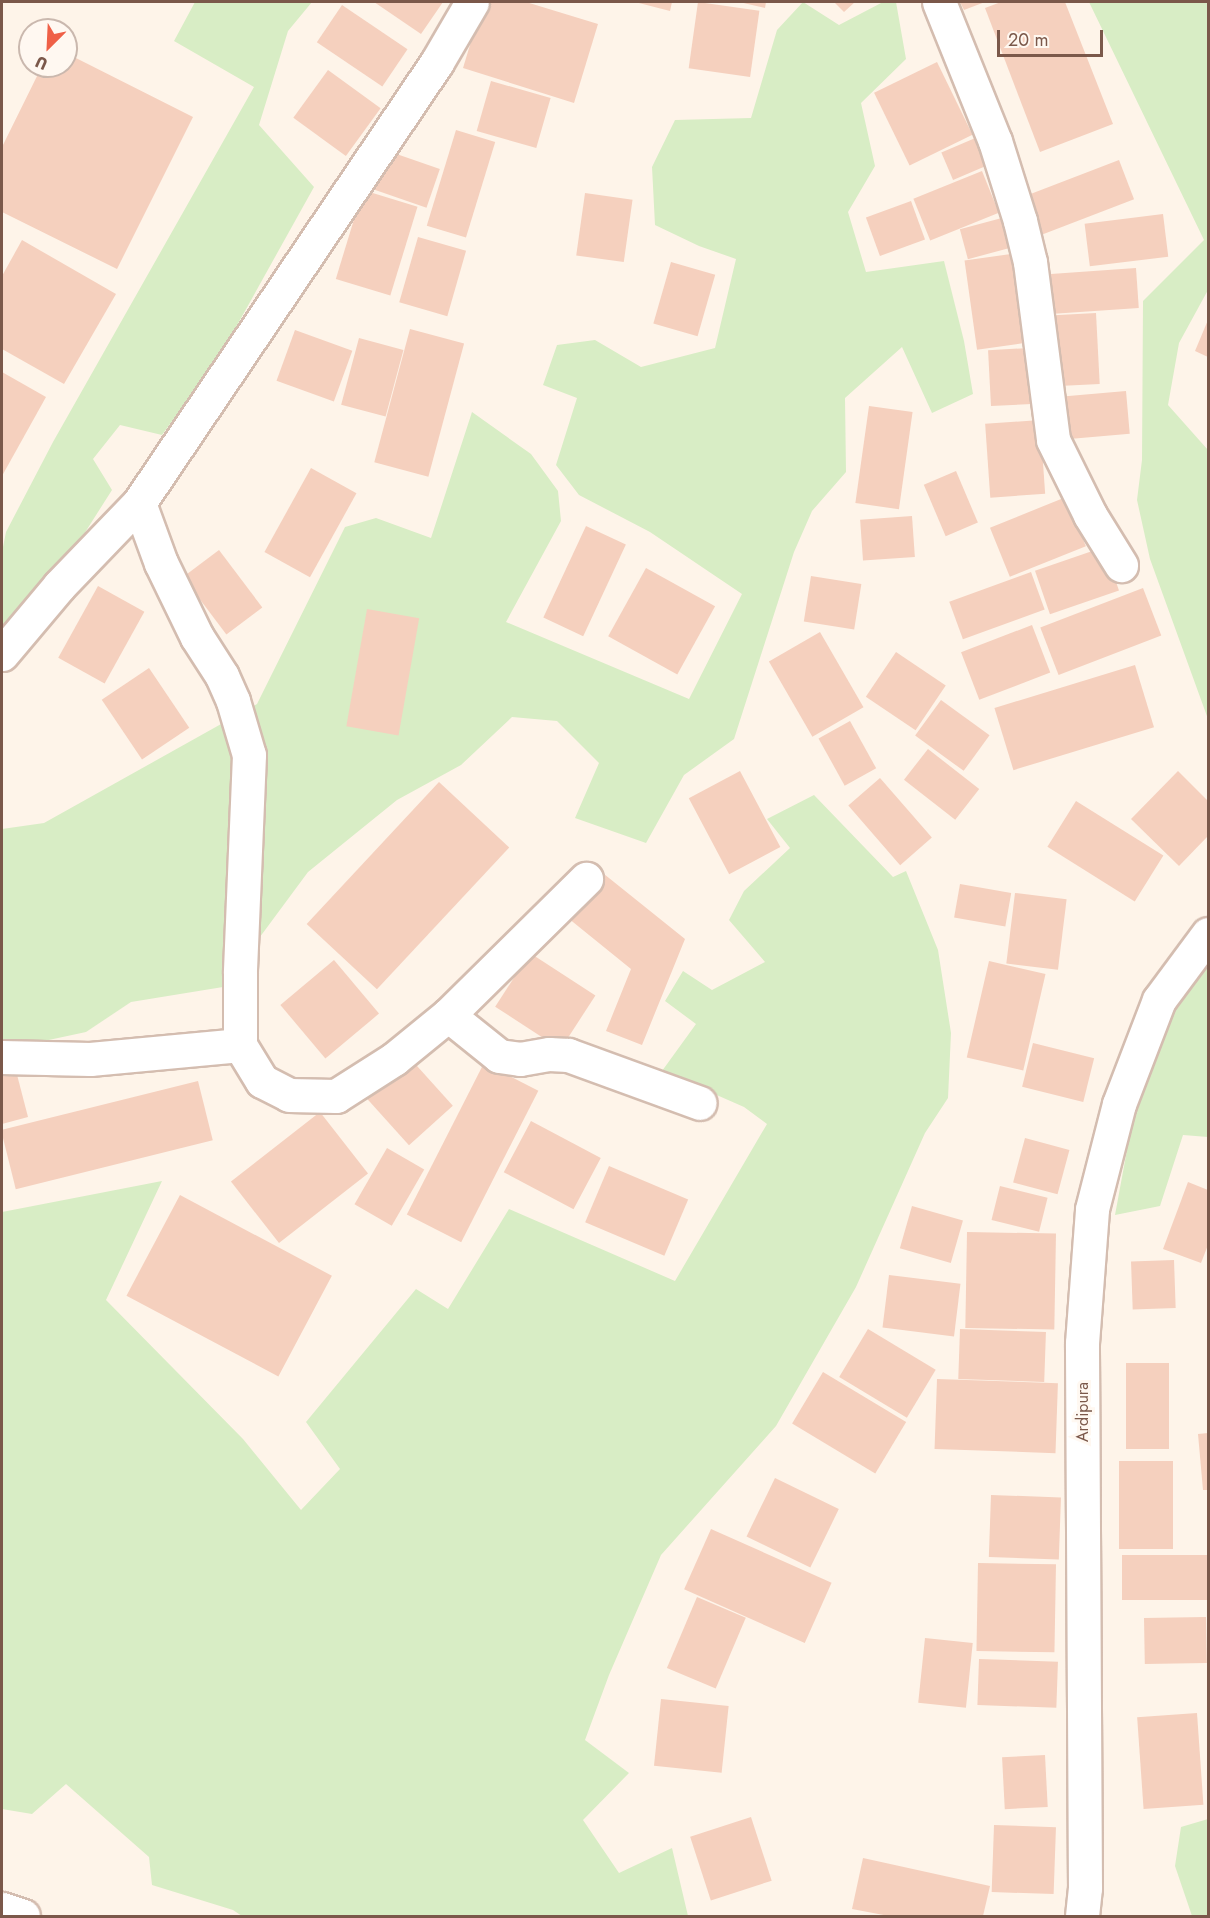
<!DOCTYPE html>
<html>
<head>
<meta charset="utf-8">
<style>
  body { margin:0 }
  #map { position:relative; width:1210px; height:1918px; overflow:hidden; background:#fef4e9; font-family:Jost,sans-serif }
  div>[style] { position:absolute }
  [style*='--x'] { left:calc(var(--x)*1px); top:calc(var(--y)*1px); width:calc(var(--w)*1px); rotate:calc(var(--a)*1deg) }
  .green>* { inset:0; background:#d8edc5 }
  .building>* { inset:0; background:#f5d0be; transform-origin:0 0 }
  .roads { filter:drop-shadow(2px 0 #d4bdb0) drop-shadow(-2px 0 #d4bdb0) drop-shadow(0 2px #d4bdb0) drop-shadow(0 -2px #d4bdb0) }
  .minor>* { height:33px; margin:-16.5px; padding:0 16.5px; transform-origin:16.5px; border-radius:16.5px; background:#fff }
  span { translate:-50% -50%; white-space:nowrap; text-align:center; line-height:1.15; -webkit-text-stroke:6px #fff8f1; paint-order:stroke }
  .street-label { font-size:16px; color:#7b584a }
  .frame { position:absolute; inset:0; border:3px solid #7b584a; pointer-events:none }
  .north { position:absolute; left:18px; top:18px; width:60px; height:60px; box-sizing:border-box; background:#fff8f1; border:2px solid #cab8ae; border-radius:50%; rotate:204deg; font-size:16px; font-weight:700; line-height:24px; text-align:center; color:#7b584a }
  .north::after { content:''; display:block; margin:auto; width:21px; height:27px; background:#ef6047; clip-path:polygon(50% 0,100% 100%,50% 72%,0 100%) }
  .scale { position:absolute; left:997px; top:30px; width:106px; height:27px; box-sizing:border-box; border:3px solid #7b584a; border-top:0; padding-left:8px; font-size:18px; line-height:21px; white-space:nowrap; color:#7b584a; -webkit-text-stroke:4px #fff8f1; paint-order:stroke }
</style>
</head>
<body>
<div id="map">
  <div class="green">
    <div style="clip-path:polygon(195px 2px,312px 2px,288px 31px,259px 125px,314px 187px,221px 354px,162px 435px,120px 425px,93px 459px,112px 490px,49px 589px,2px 640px,2px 552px,6px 532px,53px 442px,254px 87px,174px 41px)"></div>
    <div style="clip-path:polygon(803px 2px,839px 25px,883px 2px,896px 2px,906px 59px,861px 103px,875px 166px,848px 212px,866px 272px,944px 261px,964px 341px,973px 394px,932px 413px,902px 347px,845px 398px,846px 472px,812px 511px,794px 552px,734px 739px,684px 775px,646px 843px,575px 818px,599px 763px,557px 721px,512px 717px,461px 765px,397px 800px,308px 872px,223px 987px,131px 1002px,86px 1032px,2px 1050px,2px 829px,44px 823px,257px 704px,345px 527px,376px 518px,431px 538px,472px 412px,531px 454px,558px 491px,561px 521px,506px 622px,689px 699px,742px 594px,650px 532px,579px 495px,556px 465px,577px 398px,543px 385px,557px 345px,595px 340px,641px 367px,715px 348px,736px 259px,699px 246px,655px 225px,652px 167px,675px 120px,751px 118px,777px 30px)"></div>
    <div style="clip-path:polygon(1089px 2px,1208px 2px,1208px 290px,1179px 343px,1168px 405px,1208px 450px,1208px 719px,1150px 559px,1137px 500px,1142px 460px,1143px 301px,1204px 240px)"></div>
    <div style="clip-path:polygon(814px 795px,893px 877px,906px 871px,938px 950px,951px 1033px,948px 1098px,925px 1133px,856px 1287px,776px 1426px,661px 1555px,609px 1675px,585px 1740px,629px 1773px,583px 1820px,619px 1873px,672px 1848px,688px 1916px,242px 1916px,233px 1910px,152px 1885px,149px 1857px,66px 1784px,32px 1814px,2px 1809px,2px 1212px,162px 1181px,106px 1300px,243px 1439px,301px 1510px,340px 1469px,306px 1422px,416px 1289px,448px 1309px,509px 1209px,675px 1281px,767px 1124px,744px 1107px,662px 1071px,696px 1024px,665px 1001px,683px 971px,712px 990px,765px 962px,729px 920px,744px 891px,790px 848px,767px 819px)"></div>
    <div style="clip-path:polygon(1208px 937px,1208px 1137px,1183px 1135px,1160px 1206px,1115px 1215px,1134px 1112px,1170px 1012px)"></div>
    <div style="clip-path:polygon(1208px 1819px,1208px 1916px,1192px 1916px,1175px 1866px,1181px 1827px)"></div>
  </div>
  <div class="building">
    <div style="clip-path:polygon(374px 2px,443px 2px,421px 34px)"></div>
    <div style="clip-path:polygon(483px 2px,526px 2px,598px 24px,574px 103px,463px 68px)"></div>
    <div style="clip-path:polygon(635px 2px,672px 2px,670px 11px)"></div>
    <div style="left:698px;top:2px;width:62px;height:67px;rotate:8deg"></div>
    <div style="clip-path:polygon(739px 2px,766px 2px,765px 8px)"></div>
    <div style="clip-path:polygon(834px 2px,855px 2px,844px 12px)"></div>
    <div style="clip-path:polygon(960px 2px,985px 2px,964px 10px)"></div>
    <div style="clip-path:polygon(1001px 2px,1065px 2px,1113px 124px,1040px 152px,985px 8px)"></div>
    <div style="left:342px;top:5px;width:79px;height:45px;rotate:34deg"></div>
    <div style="clip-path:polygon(66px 53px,193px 117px,117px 269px,2px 212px,2px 147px,42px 66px,66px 66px)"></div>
    <div style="left:937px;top:62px;width:81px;height:70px;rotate:64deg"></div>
    <div style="left:328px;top:70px;width:65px;height:59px;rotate:36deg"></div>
    <div style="left:491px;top:81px;width:62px;height:52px;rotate:16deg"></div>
    <div style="left:456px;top:130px;width:41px;height:100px;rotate:17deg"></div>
    <div style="left:980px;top:136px;width:30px;height:42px;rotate:67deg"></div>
    <div style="left:385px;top:150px;width:58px;height:41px;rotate:19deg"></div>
    <div style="left:1119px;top:160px;width:42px;height:108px;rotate:69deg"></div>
    <div style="left:982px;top:171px;width:45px;height:74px;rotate:68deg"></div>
    <div style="left:363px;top:190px;width:57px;height:93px;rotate:17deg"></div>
    <div style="left:585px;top:193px;width:48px;height:63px;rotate:8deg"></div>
    <div style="left:911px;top:201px;width:41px;height:48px;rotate:70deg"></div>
    <div style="left:1163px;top:214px;width:43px;height:79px;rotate:83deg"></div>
    <div style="left:1013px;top:215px;width:31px;height:55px;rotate:75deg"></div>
    <div style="left:418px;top:237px;width:50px;height:68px;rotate:16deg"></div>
    <div style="clip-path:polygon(22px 240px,116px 294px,64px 384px,2px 349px,2px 276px)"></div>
    <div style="left:1018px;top:253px;width:90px;height:54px;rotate:82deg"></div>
    <div style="left:671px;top:262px;width:46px;height:64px;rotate:16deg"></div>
    <div style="left:1136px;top:268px;width:40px;height:96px;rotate:86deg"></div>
    <div style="left:1096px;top:313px;width:71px;height:51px;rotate:87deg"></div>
    <div style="clip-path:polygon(1208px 320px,1208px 357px,1195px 351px)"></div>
    <div style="left:410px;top:329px;width:56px;height:138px;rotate:15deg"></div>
    <div style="left:295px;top:330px;width:61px;height:54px;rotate:20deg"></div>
    <div style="left:359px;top:338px;width:46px;height:69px;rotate:15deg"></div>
    <div style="left:1029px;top:348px;width:56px;height:41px;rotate:87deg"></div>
    <div style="clip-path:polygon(2px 372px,46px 397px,2px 476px)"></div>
    <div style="left:1126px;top:391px;width:43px;height:75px;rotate:85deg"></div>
    <div style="left:869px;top:406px;width:44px;height:98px;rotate:8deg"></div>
    <div style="left:1040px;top:420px;width:74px;height:55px;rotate:86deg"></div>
    <div style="left:311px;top:468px;width:52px;height:96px;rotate:29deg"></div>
    <div style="left:956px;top:471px;width:56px;height:35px;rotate:67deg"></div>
    <div style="left:1066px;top:497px;width:53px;height:82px;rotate:68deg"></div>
    <div style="left:912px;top:516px;width:41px;height:52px;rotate:86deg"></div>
    <div style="left:586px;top:526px;width:44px;height:101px;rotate:25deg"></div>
    <div style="left:1104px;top:547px;width:46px;height:73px;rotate:71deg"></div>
    <div style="left:219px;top:550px;width:72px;height:45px;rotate:53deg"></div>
    <div style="left:646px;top:568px;width:79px;height:78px;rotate:29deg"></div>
    <div style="left:1031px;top:572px;width:40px;height:87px;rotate:70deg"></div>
    <div style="left:811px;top:576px;width:51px;height:46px;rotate:9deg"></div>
    <div style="left:98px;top:586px;width:53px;height:82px;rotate:29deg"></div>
    <div style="left:1143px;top:588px;width:51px;height:110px;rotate:69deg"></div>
    <div style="left:367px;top:609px;width:53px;height:119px;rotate:10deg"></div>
    <div style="left:1032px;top:625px;width:51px;height:76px;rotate:69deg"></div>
    <div style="left:820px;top:632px;width:87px;height:59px;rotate:60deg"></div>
    <div style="left:896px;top:652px;width:60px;height:54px;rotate:34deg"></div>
    <div style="left:1135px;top:665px;width:65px;height:147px;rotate:73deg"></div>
    <div style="left:149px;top:668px;width:72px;height:57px;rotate:56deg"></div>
    <div style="left:941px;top:700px;width:60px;height:44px;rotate:36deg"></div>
    <div style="left:850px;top:721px;width:54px;height:36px;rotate:61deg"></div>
    <div style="left:928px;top:749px;width:65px;height:39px;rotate:38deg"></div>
    <div style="left:740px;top:771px;width:86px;height:58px;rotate:62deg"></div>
    <div style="clip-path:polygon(1178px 771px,1208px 801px,1208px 836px,1179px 866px,1131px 819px)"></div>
    <div style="left:880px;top:778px;width:79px;height:42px;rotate:49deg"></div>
    <div style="left:439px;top:782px;width:96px;height:194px;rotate:43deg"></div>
    <div style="left:1076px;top:801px;width:103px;height:54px;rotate:32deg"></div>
    <div style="clip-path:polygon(604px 874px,685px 939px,642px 1045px,606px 1031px,631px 969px,568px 918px)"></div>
    <div style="left:960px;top:884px;width:52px;height:34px;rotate:10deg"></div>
    <div style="left:1015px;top:893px;width:52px;height:71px;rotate:7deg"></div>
    <div style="left:530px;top:953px;width:78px;height:64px;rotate:33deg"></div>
    <div style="left:334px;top:960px;width:70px;height:70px;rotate:50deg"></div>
    <div style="left:989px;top:961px;width:58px;height:99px;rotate:13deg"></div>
    <div style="left:1033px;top:1043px;width:63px;height:45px;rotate:14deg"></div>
    <div style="left:408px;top:1056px;width:67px;height:59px;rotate:48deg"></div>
    <div style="left:484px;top:1063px;width:61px;height:170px;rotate:27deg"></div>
    <div style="clip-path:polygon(15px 1067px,28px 1117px,2px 1124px,2px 1070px)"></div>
    <div style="left:198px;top:1081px;width:61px;height:203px;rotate:76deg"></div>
    <div style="left:320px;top:1112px;width:78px;height:113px;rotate:52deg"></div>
    <div style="left:531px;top:1121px;width:79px;height:58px;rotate:28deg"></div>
    <div style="left:1025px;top:1138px;width:46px;height:46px;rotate:15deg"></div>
    <div style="left:387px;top:1148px;width:43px;height:65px;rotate:30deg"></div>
    <div style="left:609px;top:1166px;width:86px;height:61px;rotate:23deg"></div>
    <div style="clip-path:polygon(1188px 1182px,1208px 1190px,1208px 1245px,1201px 1263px,1163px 1249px)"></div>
    <div style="left:1000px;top:1186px;width:49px;height:35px;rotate:14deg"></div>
    <div style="left:180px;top:1195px;width:172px;height:114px;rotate:28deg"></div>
    <div style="left:912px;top:1206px;width:53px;height:44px;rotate:16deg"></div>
    <div style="left:967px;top:1232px;width:89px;height:96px;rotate:1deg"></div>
    <div style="left:1174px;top:1260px;width:48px;height:43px;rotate:88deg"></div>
    <div style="left:889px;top:1275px;width:72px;height:53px;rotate:7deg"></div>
    <div style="left:868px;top:1329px;width:79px;height:56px;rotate:31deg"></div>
    <div style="left:960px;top:1329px;width:86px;height:50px;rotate:2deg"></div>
    <div style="left:1126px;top:1363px;width:43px;height:86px"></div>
    <div style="left:823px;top:1372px;width:97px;height:60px;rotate:31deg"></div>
    <div style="left:937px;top:1379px;width:121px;height:70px;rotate:2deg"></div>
    <div style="clip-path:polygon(1208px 1433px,1208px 1490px,1203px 1490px,1198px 1434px)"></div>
    <div style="left:1119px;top:1461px;width:54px;height:88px"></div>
    <div style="left:775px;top:1478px;width:71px;height:65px;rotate:26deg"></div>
    <div style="left:991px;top:1495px;width:70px;height:62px;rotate:2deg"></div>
    <div style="left:711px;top:1529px;width:132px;height:66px;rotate:24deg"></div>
    <div style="left:1208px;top:1555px;width:45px;height:86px;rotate:90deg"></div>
    <div style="left:978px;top:1563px;width:78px;height:88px;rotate:1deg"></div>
    <div style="left:697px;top:1597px;width:53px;height:77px;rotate:23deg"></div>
    <div style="left:1206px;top:1617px;width:46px;height:62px;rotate:89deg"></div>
    <div style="left:925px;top:1638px;width:48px;height:65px;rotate:6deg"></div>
    <div style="left:979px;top:1659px;width:79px;height:46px;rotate:2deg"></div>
    <div style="left:661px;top:1699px;width:68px;height:67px;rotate:6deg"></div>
    <div style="left:1197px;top:1713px;width:92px;height:60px;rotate:86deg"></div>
    <div style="left:1045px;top:1755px;width:52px;height:43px;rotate:87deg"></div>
    <div style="left:751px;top:1817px;width:67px;height:64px;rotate:72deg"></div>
    <div style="left:994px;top:1825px;width:62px;height:67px;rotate:2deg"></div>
    <div style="clip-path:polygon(863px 1858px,990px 1886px,983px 1916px,889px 1916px,852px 1909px)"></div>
  </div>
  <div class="roads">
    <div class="minor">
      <div style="--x:939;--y:2;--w:150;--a:68.1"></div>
      <div style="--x:995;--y:141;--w:84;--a:72.6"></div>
      <div style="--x:1020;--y:221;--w:42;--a:76.3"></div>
      <div style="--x:1030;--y:262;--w:179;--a:82.6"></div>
      <div style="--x:1053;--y:440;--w:84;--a:63.7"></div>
      <div style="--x:1090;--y:515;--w:59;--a:58.2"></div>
      <div style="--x:139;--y:503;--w:64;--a:69.9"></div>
      <div style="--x:161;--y:563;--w:82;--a:64.1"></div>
      <div style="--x:197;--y:637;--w:46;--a:57.3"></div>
      <div style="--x:222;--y:676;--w:27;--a:66"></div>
      <div style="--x:233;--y:701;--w:56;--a:73.5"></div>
      <div style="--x:249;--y:755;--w:218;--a:92.4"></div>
      <div style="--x:240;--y:973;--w:72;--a:90"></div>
      <div style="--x:240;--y:1045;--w:42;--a:58.6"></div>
      <div style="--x:262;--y:1081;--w:30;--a:27"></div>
      <div style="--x:289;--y:1095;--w:47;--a:1.2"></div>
      <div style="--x:336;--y:1096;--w:69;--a:-32.5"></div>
      <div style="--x:394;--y:1059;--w:70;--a:-39.2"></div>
      <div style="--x:448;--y:1015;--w:194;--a:-44.6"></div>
      <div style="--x:2;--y:654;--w:89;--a:-50"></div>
      <div style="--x:59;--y:586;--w:115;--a:-46.1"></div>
      <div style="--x:139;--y:503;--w:532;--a:-55.95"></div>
      <div style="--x:437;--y:62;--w:69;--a:-59.7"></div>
      <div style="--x:448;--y:1015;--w:65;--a:38.8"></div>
      <div style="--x:499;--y:1056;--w:21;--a:8"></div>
      <div style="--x:520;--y:1059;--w:29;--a:-10"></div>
      <div style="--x:549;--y:1054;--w:19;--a:3"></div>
      <div style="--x:568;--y:1055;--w:140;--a:20"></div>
      <div style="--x:2;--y:1057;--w:88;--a:1.3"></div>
      <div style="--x:90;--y:1059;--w:151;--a:-5.3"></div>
      <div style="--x:2;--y:1909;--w:22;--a:18"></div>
      <div style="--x:1082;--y:1916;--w:28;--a:-84"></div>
      <div style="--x:1085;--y:1888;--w:545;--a:-90.32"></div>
      <div style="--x:1082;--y:1343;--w:134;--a:-85.7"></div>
      <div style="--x:1092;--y:1209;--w:108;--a:-75.6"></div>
      <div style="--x:1119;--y:1104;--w:111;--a:-69"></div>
      <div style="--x:1159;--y:1000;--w:82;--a:-53.4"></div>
    </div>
  </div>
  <div class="street-label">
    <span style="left:1083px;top:1412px;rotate:-90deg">Ardipura</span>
  </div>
  <div class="frame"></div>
  <div class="north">U</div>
  <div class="scale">20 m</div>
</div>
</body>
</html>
